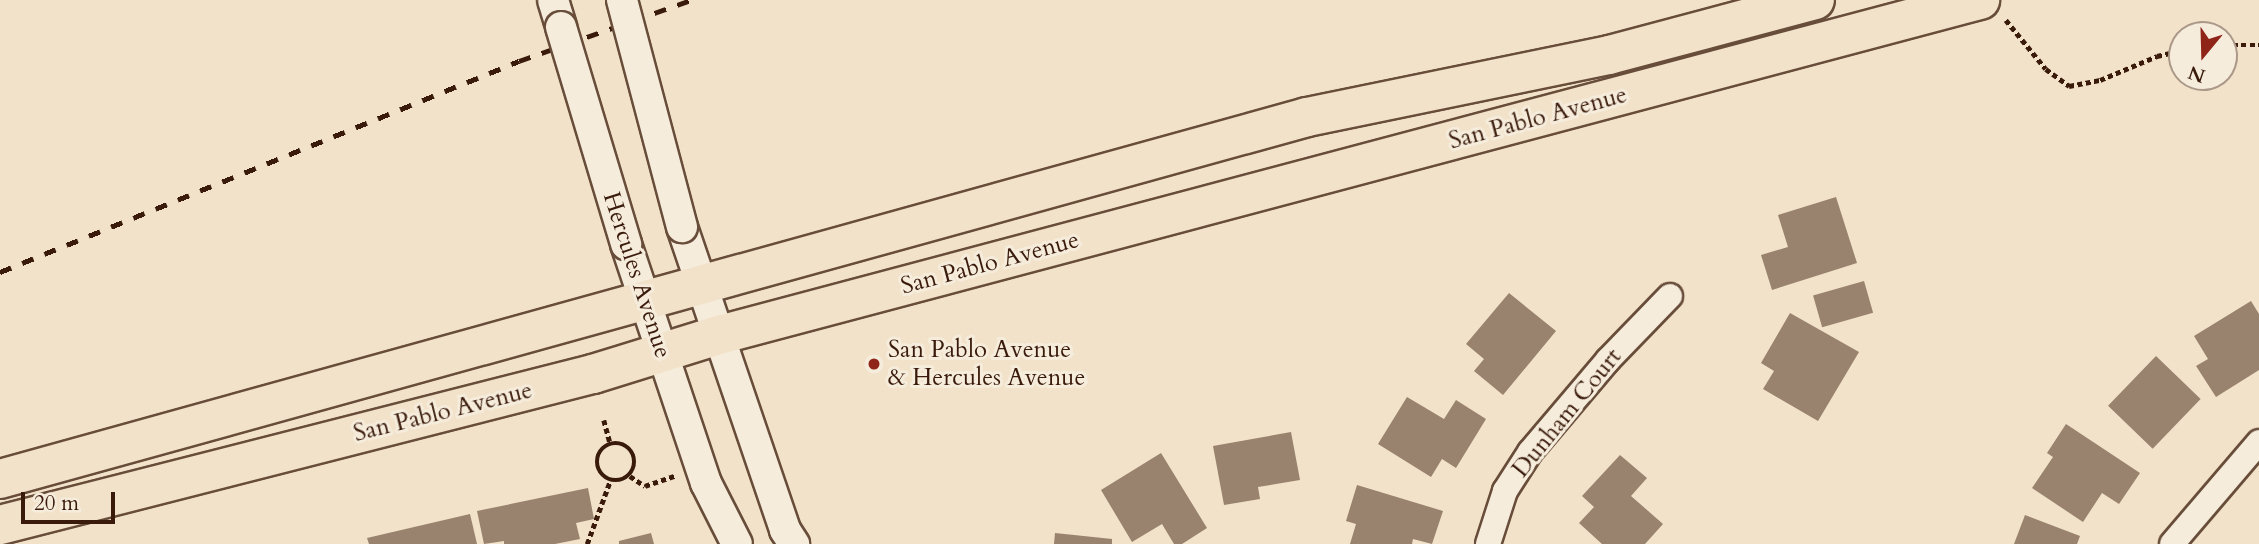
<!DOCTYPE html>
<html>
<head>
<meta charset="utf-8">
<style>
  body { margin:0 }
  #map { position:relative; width:2259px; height:544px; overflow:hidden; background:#f1e2c9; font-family:Cardo,serif }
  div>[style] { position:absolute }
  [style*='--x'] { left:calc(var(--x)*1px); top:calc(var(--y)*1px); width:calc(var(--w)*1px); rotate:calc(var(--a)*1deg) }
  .building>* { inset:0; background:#99826e; transform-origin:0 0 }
  .path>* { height:4.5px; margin-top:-2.25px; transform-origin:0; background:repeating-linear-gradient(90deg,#3a1b0b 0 5px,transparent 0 8.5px) }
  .path>.ring { margin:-2.25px; padding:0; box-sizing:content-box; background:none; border:4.5px solid #3a1b0b; border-radius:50% }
  .roads { filter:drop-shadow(2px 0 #684d3a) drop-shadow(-2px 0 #684d3a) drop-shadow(0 2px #684d3a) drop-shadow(0 -2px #684d3a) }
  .minor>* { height:24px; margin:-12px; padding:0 12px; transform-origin:12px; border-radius:12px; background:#f6ecdc }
  .tertiary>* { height:30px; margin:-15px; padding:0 15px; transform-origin:15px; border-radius:15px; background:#f6ecdc }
  .primary>* { height:38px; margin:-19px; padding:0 19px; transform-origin:19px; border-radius:19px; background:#f1e2c9 }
  .rail>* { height:5px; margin-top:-2.5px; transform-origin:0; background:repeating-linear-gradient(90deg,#3a1b0b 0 12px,transparent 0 24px) }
  .bridges { filter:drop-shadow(2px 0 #684d3a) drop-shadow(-2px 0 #684d3a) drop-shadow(0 2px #684d3a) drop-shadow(0 -2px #684d3a) }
  .tertiary-bridge>* { height:30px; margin:-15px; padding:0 15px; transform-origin:15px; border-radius:15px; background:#f6ecdc }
  .dots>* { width:19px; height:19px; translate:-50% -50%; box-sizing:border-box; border:4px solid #f6ecdc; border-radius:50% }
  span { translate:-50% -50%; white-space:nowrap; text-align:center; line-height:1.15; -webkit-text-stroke:6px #f6ecdc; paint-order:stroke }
  .street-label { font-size:24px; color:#3a1b0b }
  .poi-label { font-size:24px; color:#3a1b0b }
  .left { translate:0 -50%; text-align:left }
  .north { position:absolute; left:2168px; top:21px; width:70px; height:70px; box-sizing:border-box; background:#f6ecdc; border:2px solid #ab9888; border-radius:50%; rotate:199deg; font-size:19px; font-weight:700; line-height:28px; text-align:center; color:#3a1b0b }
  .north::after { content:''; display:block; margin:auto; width:24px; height:32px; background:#8f2418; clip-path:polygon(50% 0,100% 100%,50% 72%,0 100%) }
  .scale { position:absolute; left:21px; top:492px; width:94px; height:32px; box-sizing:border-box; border:4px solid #3a1b0b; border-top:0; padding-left:9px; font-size:21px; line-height:24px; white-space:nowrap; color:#3a1b0b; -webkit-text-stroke:5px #f6ecdc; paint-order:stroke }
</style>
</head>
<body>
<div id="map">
  <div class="building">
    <div style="clip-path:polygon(1836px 197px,1857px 263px,1772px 290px,1761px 255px,1788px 247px,1778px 215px)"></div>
    <div style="left:1864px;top:281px;width:33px;height:53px;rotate:74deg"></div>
    <div style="clip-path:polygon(1509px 293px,1556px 331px,1503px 395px,1474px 371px,1484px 359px,1466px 344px)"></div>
    <div style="clip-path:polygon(2251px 301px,2259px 314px,2259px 370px,2216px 397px,2196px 366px,2208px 359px,2194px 336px)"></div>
    <div style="clip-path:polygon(1790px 313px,1859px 352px,1818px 421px,1763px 389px,1774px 371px,1761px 363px)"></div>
    <div style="left:2156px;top:356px;width:62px;height:69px;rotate:44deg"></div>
    <div style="clip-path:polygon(1407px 397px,1444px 419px,1456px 400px,1486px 419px,1456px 468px,1442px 459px,1431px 477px,1378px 444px)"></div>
    <div style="clip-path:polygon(2066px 424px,2140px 473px,2119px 504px,2102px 493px,2083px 522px,2032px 488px,2053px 457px,2047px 453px)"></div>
    <div style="clip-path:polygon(1291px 432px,1300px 480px,1258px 487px,1260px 499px,1224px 505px,1213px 446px)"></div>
    <div style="clip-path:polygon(1161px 453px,1207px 528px,1182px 544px,1174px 544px,1162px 524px,1132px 542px,1101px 490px)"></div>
    <div style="clip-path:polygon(1620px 455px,1647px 478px,1631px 496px,1663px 524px,1645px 544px,1602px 544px,1579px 523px,1594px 507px,1582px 496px)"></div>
    <div style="clip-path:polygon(1357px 485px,1443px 511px,1432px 544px,1413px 539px,1412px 544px,1350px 544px,1356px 524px,1346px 521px)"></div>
    <div style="clip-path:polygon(588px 488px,594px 519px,576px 523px,580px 539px,555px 544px,504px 544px,504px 541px,484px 544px,477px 511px)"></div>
    <div style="clip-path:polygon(470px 514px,477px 544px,369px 544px,367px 538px)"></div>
    <div style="clip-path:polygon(2025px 515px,2080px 536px,2077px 544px,2014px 544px)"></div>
    <div style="clip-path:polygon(651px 533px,654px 544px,619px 544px,619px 541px)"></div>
    <div style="clip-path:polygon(1055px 533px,1112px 539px,1112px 544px,1054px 544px)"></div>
  </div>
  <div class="path">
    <div style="--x:2006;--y:20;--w:63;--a:50.8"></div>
    <div style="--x:2046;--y:69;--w:29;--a:36"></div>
    <div style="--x:2069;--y:86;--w:32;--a:-11"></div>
    <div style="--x:2100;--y:80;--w:62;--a:-22.8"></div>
    <div style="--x:2157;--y:56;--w:26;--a:-13"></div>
    <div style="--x:2224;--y:45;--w:35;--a:0"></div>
    <div style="--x:604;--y:420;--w:24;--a:75"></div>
    <div class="ring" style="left:597px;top:443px;width:33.5px;height:33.5px"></div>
    <div style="--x:630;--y:476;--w:18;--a:34"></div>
    <div style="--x:645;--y:486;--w:31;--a:-19"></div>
    <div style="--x:587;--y:544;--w:67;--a:-69.9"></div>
  </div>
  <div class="roads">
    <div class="minor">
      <div style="--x:1488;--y:544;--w:56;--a:-72.2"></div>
      <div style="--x:1505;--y:491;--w:46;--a:-57.3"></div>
      <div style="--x:1530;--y:452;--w:121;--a:-49.7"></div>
      <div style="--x:1608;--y:360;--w:89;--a:-45.9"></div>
      <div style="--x:2172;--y:544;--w:134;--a:-49.5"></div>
    </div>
    <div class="tertiary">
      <div style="--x:553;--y:0;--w:28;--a:73"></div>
      <div style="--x:682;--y:227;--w:320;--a:71.2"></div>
      <div style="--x:785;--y:530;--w:17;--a:57"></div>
      <div style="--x:626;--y:244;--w:252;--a:71.5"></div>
      <div style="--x:706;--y:483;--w:68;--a:63.1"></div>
    </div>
    <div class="primary">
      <div style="--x:0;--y:479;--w:1356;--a:-15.48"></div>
      <div style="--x:1307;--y:117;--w:308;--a:-11.6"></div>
      <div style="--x:1609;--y:55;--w:213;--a:-14.9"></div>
      <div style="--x:0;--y:525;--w:612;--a:-14.29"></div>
      <div style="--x:593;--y:374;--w:132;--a:-17.2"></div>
      <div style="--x:719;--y:335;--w:1305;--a:-14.88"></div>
    </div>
  </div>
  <div class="rail">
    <div style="--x:0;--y:272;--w:560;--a:-22.12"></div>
    <div style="--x:519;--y:61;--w:182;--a:-19.5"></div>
  </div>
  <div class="bridges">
    <div class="tertiary-bridge">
      <div style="--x:622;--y:0;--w:235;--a:75.2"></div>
      <div style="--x:561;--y:27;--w:227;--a:73.3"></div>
    </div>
  </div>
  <div class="dots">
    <div style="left:874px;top:364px;background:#8f2418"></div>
  </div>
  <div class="street-label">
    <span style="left:1538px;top:118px;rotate:-15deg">San Pablo Avenue</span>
    <span style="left:990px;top:263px;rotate:-15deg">San Pablo Avenue</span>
    <span style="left:637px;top:275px;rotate:72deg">Hercules Avenue</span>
    <span style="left:443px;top:412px;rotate:-14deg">San Pablo Avenue</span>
    <span style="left:1567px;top:413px;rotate:-51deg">Dunham Court</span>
  </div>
  <div class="poi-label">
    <span class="left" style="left:888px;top:364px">San Pablo Avenue<br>&amp; Hercules Avenue</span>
  </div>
  <div class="north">N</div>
  <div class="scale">20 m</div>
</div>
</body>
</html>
